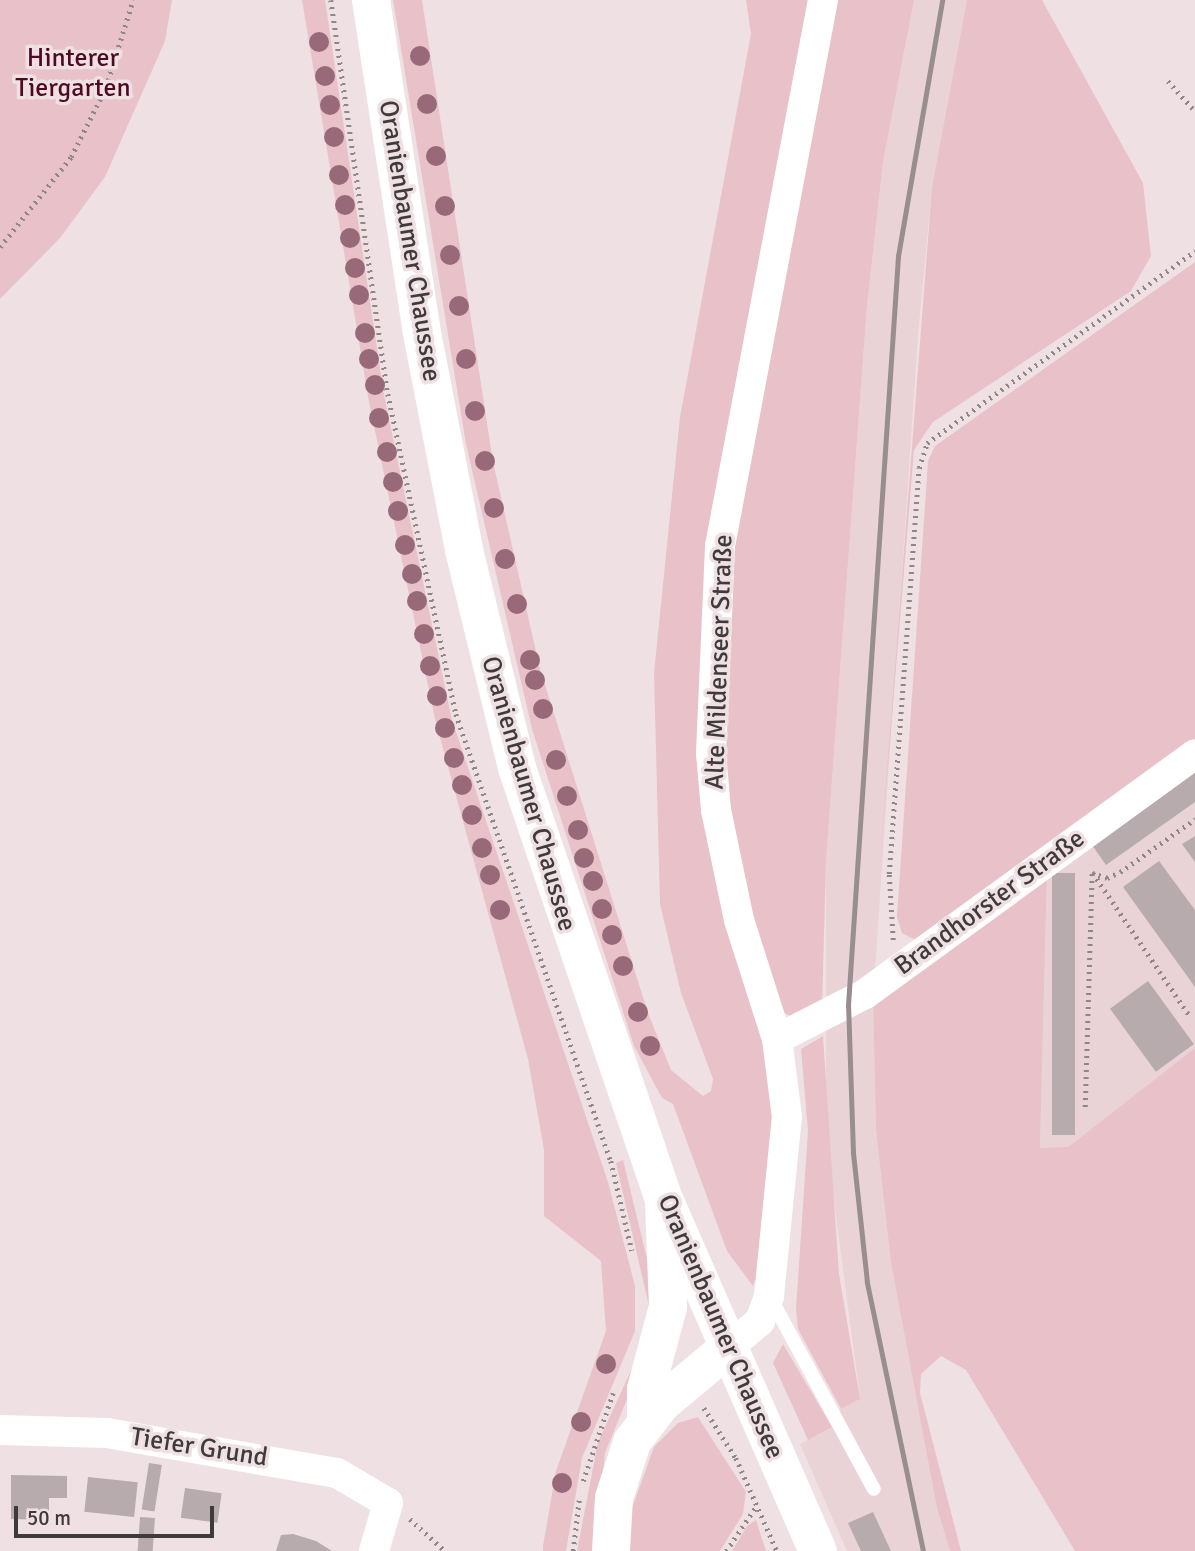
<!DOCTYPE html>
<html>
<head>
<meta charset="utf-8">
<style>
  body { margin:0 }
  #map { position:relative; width:1195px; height:1551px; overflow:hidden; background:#efe1e3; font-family:Signika,sans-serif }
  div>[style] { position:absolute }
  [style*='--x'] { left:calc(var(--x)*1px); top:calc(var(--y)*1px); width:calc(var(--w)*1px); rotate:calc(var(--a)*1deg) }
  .built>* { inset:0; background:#e9d3d7 }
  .green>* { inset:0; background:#e9c1c9 }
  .building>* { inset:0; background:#b8abad; transform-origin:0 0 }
  .path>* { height:4.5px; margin-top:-2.25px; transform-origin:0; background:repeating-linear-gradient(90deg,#8f8687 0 2px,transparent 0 7px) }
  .lane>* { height:14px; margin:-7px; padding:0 7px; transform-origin:7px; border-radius:7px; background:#fff }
  .street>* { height:30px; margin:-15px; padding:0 15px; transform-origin:15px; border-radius:15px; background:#fff }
  .secondary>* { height:38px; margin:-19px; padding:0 19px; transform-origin:19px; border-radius:19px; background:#fff }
  .primary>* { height:38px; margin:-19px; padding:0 19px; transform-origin:19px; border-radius:19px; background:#fff }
  .rail>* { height:5px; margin:-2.5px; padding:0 2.5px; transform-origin:2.5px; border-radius:2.5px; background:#988e90 }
  .trees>* { width:20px; height:20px; margin:-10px; border-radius:50%; background:#986a79 }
  span { translate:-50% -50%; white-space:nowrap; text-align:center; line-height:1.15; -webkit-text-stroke:7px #efe1e3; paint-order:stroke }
  .park-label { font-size:26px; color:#500923 }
  .street-label { font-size:26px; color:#3f3a3b }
  .scale { position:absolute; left:14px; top:1506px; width:200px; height:32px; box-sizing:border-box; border:4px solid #3f3a3b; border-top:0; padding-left:9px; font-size:21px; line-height:24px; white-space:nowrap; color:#3f3a3b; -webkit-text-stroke:5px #efe1e3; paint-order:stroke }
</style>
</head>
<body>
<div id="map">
  <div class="built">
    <div style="clip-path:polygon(914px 0,967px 0,932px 187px,918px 335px,873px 1000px,876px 1129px,937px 1508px,950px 1551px,847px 1551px,800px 1444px,832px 1427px,841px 1409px,860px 1398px,826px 1140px,826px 861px,867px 306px,883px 162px)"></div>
    <div style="clip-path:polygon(1195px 768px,1195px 1048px,1068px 1147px,1040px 1149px,1047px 874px)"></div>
  </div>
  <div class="green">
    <div style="clip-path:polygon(0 0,172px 0,165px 41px,105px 177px,60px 238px,0 299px)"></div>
    <div style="clip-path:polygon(302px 0,325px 0,384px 395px,452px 720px,608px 1182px,635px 1286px,635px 1331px,582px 1458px,566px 1551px,543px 1551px,543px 1546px,556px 1471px,606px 1331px,601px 1261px,544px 1216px,544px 1150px,528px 1059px,435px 719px,369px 402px)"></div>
    <div style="clip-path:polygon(393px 0,422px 0,493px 462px,540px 669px,648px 1013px,671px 1070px,703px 1096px,711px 1091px,713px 1079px,681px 993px,660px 904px,654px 673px,680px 417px,751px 34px,746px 0,914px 0,883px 162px,867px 306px,826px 861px,822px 1009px,801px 1021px,784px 1013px,739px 948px,770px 1072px,775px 1145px,763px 1260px,753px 1286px,727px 1251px,673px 1104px,662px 1098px,634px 1046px,532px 729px,466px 444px)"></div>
    <div style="clip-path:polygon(967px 0,1042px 0,1143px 183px,1151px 256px,1131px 291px,933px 422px,914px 450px,879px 875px,932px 187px)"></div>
    <div style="clip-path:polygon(1195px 262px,1195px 740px,916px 940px,902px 933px,897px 917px,928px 461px,935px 446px)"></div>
    <div style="clip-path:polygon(1047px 874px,1040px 1148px,1068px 1147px,1195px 1048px,1195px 1551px,1075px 1551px,966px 1370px,941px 1356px,921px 1374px,920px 1393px,961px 1551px,950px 1551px,937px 1508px,891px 1262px,876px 1129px,873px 1000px)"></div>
    <div style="clip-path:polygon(823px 1036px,839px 1274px,860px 1399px,841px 1409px,798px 1329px,796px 1309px,808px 1131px,801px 1049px)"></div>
    <div style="clip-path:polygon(623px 1160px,651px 1275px,649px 1306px,616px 1163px)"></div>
    <div style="clip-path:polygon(783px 1344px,832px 1427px,808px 1440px,773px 1363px)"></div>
    <div style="clip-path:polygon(642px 1347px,648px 1348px,605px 1453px,595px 1551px,577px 1551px,598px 1442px)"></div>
    <div style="clip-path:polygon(698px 1417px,746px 1492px,743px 1514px,720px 1551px,628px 1551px,627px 1522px,654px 1447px,678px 1423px)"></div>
    <div style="clip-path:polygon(756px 1520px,766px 1551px,732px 1551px,747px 1526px)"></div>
  </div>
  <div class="building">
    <div style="clip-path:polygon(1195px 772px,1195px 802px,1106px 865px,1092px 845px)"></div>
    <div style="clip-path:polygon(1195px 836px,1195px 862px,1182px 844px)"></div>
    <div style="clip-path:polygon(1159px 861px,1195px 910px,1195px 987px,1123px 887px)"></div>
    <div style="left:1052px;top:873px;width:23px;height:262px"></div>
    <div style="left:1148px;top:981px;width:78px;height:47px;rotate:54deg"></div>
    <div style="left:149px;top:1463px;width:13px;height:47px;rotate:9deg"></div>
    <div style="clip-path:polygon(11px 1475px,67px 1476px,67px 1498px,49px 1498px,49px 1520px,11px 1519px)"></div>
    <div style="left:88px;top:1477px;width:50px;height:35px;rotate:6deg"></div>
    <div style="left:185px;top:1488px;width:37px;height:30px;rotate:8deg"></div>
    <div style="clip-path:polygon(873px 1512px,891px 1551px,861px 1551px,848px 1523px)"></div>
    <div style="left:140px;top:1517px;width:15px;height:34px;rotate:4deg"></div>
    <div style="clip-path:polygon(293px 1534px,316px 1541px,332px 1551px,276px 1551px,281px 1535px)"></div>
  </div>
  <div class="path">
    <div style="--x:331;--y:0;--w:398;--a:81.8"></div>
    <div style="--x:388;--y:394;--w:327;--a:78"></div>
    <div style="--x:456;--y:714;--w:473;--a:70.9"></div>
    <div style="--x:611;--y:1161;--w:92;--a:76.9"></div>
    <div style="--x:1168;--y:81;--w:40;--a:48"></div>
    <div style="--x:0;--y:247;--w:115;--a:-51.7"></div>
    <div style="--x:71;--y:157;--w:78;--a:-63.4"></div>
    <div style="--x:106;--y:87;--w:91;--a:-72.8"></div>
    <div style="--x:1093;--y:873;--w:173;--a:55.9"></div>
    <div style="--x:893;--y:940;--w:66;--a:-93.5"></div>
    <div style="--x:889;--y:874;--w:407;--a:-85.8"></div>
    <div style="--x:919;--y:468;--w:26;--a:-72"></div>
    <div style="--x:927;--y:443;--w:330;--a:-35.6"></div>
    <div style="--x:1085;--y:1107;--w:234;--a:-88.3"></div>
    <div style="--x:1092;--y:873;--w:16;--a:18"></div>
    <div style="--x:1107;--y:878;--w:14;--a:-25"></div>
    <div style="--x:1120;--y:872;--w:92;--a:-35.2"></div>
    <div style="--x:704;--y:1408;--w:59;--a:57.4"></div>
    <div style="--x:736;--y:1458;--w:102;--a:66.2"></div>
    <div style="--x:583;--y:1481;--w:93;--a:-71.2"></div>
    <div style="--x:410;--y:1519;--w:47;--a:42.4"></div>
    <div style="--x:573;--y:1551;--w:51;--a:-83.3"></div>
    <div style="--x:726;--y:1551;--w:55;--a:-56"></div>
  </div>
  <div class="lane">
    <div style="--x:770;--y:1297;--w:218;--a:61.6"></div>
  </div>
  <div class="street">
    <div style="--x:777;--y:1039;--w:99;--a:-27.1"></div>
    <div style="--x:865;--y:994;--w:408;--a:-36"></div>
    <div style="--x:727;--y:1349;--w:43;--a:-40.3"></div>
    <div style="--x:760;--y:1321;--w:27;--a:-70"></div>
    <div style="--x:769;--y:1296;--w:180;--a:-84.3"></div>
    <div style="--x:787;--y:1117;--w:79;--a:-97.3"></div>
    <div style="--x:777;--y:1039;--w:125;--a:-107.7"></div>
    <div style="--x:739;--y:920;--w:112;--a:-101.8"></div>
    <div style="--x:716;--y:810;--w:57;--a:-95"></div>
    <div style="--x:711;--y:753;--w:207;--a:-87.5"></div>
    <div style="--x:720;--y:546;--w:556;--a:-79.32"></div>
    <div style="--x:0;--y:1430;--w:107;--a:1.6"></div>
    <div style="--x:107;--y:1433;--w:233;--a:9.9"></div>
    <div style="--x:337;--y:1473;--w:59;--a:30.5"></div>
    <div style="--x:388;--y:1503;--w:50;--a:106.3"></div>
  </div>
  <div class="secondary">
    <div style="--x:646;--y:1420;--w:31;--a:-90"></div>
    <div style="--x:646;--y:1389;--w:85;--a:-75"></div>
    <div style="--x:668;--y:1307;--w:106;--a:-92.2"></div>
    <div style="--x:611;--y:1551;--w:53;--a:-86.8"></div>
    <div style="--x:614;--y:1498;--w:59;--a:-72.2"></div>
    <div style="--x:632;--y:1442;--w:48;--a:-52.7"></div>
    <div style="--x:661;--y:1404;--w:86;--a:-39.8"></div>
  </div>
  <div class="primary">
    <div style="--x:371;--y:0;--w:332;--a:81.3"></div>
    <div style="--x:421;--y:328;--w:226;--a:79"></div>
    <div style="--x:464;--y:550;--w:224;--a:76.3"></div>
    <div style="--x:517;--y:768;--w:455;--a:71.2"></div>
    <div style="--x:664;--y:1199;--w:384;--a:66.4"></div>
  </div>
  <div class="rail">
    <div style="--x:923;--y:1551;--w:275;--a:-101.8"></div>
    <div style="--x:867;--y:1282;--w:130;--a:-96.2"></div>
    <div style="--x:853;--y:1153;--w:148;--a:-91.9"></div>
    <div style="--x:848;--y:1005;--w:751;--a:-86.18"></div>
    <div style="--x:898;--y:256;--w:260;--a:-80.2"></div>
  </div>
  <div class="trees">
    <div style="left:319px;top:42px"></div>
    <div style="left:420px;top:56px"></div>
    <div style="left:325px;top:76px"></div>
    <div style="left:427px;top:104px"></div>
    <div style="left:330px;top:105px"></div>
    <div style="left:334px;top:137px"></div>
    <div style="left:436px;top:156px"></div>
    <div style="left:339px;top:175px"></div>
    <div style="left:345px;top:205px"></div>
    <div style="left:445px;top:206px"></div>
    <div style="left:350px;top:238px"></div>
    <div style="left:450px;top:255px"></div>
    <div style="left:355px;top:268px"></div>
    <div style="left:359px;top:295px"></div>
    <div style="left:459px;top:306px"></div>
    <div style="left:365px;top:333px"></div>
    <div style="left:369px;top:359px"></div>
    <div style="left:466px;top:359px"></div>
    <div style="left:375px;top:385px"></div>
    <div style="left:475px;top:411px"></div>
    <div style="left:379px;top:418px"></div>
    <div style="left:387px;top:452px"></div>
    <div style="left:485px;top:461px"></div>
    <div style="left:393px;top:482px"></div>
    <div style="left:494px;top:508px"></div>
    <div style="left:398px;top:511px"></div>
    <div style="left:405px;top:545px"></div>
    <div style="left:505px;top:559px"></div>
    <div style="left:412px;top:574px"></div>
    <div style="left:417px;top:601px"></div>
    <div style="left:517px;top:604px"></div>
    <div style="left:424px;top:634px"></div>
    <div style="left:530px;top:660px"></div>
    <div style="left:430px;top:666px"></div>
    <div style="left:535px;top:680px"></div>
    <div style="left:437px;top:696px"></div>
    <div style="left:543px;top:709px"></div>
    <div style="left:445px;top:728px"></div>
    <div style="left:454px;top:758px"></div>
    <div style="left:556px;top:760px"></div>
    <div style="left:462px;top:785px"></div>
    <div style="left:567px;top:796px"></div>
    <div style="left:472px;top:815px"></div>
    <div style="left:578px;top:830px"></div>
    <div style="left:482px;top:848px"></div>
    <div style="left:584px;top:858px"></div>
    <div style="left:490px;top:875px"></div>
    <div style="left:593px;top:881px"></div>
    <div style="left:602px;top:909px"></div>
    <div style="left:500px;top:910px"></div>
    <div style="left:612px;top:935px"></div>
    <div style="left:623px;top:966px"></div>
    <div style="left:638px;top:1012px"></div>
    <div style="left:650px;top:1046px"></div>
    <div style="left:606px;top:1364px"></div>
    <div style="left:581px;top:1422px"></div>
    <div style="left:562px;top:1483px"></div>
  </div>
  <div class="park-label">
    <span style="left:73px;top:74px">Hinterer<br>Tiergarten</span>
  </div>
  <div class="street-label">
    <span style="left:409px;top:241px;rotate:81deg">Oranienbaumer Chaussee</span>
    <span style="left:720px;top:662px;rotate:-88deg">Alte Mildenseer Straße</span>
    <span style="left:528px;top:794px;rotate:74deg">Oranienbaumer Chaussee</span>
    <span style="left:990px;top:903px;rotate:-36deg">Brandhorster Straße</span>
    <span style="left:720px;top:1327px;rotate:67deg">Oranienbaumer Chaussee</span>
    <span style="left:199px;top:1448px;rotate:9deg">Tiefer Grund</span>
  </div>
  <div class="scale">50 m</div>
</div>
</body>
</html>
